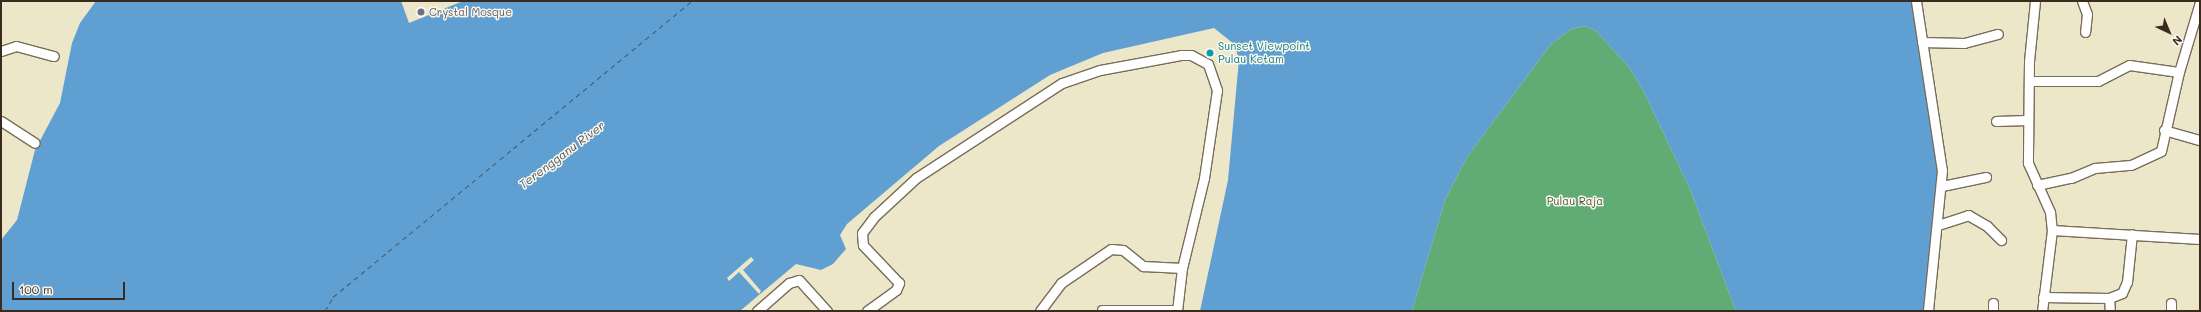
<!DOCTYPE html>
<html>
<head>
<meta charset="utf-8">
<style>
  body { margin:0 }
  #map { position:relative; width:2201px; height:312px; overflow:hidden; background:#ede7ca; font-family:Mali,sans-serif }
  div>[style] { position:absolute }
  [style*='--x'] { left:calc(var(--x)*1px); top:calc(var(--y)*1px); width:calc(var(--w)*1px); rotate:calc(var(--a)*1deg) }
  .forest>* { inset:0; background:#60ac74 }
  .water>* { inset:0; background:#609fd2 }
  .pier>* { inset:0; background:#ede7ca }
  .ferry>* { height:1px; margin-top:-0.5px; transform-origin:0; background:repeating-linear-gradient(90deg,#4a5966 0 5px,transparent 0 9px) }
  .roads { filter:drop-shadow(1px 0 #796c5a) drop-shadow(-1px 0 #796c5a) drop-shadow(0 1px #796c5a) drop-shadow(0 -1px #796c5a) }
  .street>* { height:9px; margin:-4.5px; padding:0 4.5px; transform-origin:4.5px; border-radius:4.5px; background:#fff }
  .dots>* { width:11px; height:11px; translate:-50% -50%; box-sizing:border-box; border:2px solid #fbf7ec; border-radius:50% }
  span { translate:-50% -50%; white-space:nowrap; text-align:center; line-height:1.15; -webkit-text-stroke:3px #fbf7ec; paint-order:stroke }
  .worship-label { font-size:11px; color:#5b616d }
  .left { translate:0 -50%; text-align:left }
  .culture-label { font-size:11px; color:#0d838f }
  .park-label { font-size:11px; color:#4d593e }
  .water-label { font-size:12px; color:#4a5966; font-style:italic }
  .frame { position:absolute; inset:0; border:2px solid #3b2a1e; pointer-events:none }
  .north { position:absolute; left:2149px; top:12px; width:40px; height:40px; -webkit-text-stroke:3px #fbf7ec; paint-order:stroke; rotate:136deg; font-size:11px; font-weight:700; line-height:16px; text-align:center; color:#3b2a1e }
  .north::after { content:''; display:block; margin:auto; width:14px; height:18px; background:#3b2a1e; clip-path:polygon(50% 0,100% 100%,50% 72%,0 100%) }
  .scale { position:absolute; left:12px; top:282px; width:113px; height:18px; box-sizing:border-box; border:2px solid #3b2a1e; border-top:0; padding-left:5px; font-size:12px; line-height:14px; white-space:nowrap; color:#3b2a1e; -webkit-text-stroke:3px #fbf7ec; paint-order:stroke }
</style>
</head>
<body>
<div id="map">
  <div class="forest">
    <div style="clip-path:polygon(1585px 26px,1596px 31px,1629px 67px,1644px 92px,1690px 189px,1736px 311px,1412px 311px,1445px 200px,1467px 157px,1551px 44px,1571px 29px)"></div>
  </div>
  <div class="water">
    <div style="clip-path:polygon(96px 1px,1913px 1px,1940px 167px,1926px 311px,1736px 311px,1690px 189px,1644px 92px,1629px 67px,1596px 31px,1585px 26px,1571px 29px,1551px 44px,1467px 157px,1445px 200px,1412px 311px,1200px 311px,1228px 180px,1239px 59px,1234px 44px,1214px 28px,1103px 53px,1050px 75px,939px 146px,847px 224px,840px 235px,846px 249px,833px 264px,821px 270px,796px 264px,740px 311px,1px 311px,1px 240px,17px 220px,35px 150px,60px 103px,72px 43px,80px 23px)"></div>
  </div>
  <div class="pier">
    <div style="clip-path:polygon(401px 1px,463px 1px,409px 23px)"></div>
    <div style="clip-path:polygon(751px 257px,754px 260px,743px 270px,761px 291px,759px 294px,739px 272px,729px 281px,727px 278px)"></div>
  </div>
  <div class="ferry">
    <div style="--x:325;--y:311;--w:16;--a:-60"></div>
    <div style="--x:333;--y:297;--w:465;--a:-39.5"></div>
  </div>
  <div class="roads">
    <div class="street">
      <div style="--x:1916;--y:1;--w:171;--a:81.3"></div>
      <div style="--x:1942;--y:170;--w:142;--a:95.7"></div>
      <div style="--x:2035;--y:1;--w:60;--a:95.7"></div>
      <div style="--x:2029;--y:61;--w:102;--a:90.6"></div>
      <div style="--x:2028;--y:163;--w:54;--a:65.8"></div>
      <div style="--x:2050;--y:212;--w:18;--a:84"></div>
      <div style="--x:2052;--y:230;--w:82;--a:97"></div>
      <div style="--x:2082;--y:1;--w:14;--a:69"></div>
      <div style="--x:2087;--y:14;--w:18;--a:96"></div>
      <div style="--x:1922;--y:42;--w:42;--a:1.4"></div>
      <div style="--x:1964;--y:43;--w:35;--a:-15"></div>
      <div style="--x:1;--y:51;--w:16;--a:-18"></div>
      <div style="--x:16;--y:46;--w:39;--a:15"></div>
      <div style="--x:2030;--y:81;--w:68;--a:0"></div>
      <div style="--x:2098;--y:81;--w:35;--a:-27"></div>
      <div style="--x:2129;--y:65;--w:50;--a:8"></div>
      <div style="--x:1;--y:121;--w:40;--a:32.9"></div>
      <div style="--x:1996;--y:121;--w:31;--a:-2"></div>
      <div style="--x:2164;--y:130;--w:37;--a:16"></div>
      <div style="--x:2037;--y:185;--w:35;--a:-12"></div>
      <div style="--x:2071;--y:178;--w:26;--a:-23"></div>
      <div style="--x:2095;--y:168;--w:36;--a:-5"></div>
      <div style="--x:2131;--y:165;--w:33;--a:-25"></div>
      <div style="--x:2161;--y:151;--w:81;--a:-77.2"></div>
      <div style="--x:2179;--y:72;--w:73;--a:-73.3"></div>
      <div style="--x:1942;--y:186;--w:45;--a:-11.6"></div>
      <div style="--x:1938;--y:225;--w:32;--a:-18"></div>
      <div style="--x:1968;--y:215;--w:22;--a:30"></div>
      <div style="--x:1987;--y:226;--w:20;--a:45"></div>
      <div style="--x:2052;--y:230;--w:148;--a:3.5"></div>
      <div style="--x:2043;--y:297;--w:66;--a:0.9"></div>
      <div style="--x:2109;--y:298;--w:14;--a:-21"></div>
      <div style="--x:2122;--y:293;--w:12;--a:-66"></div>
      <div style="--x:2127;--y:282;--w:48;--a:-84.1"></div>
      <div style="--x:2109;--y:298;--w:13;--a:86"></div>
      <div style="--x:2171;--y:303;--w:8;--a:90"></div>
      <div style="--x:1102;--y:310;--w:75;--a:0"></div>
      <div style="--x:757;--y:311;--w:43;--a:-41.2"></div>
      <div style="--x:789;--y:283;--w:10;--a:-17"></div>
      <div style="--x:799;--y:280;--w:42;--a:47.9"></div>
      <div style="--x:867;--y:311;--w:36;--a:-36"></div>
      <div style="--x:896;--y:290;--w:8;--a:-67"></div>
      <div style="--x:899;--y:283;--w:52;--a:-133.5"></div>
      <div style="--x:863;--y:245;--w:12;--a:-95"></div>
      <div style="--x:862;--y:233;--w:20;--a:-53"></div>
      <div style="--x:874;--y:217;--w:57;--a:-42.9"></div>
      <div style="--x:916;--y:178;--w:174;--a:-33.1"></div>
      <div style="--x:1062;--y:83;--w:40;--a:-18.9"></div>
      <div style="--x:1100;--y:70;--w:82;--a:-10.5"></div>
      <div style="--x:1181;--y:55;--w:10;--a:0"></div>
      <div style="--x:1191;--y:55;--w:19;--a:28"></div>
      <div style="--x:1208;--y:64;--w:28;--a:71"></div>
      <div style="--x:1217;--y:90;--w:89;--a:98.4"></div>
      <div style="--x:1204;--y:178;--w:93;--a:103.7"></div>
      <div style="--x:1182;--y:268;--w:43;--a:96.6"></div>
      <div style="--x:1040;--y:311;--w:35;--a:-53"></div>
      <div style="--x:1061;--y:283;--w:60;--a:-34.2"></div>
      <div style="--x:1111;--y:249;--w:12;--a:5"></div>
      <div style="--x:1123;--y:250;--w:26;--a:39"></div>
      <div style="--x:1143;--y:266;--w:39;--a:3"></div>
      <div style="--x:1993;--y:311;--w:8;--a:-90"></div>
    </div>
  </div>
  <div class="dots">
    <div style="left:421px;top:12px;background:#6b7280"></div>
    <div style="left:1210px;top:53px;background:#0f9aa8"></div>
  </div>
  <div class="worship-label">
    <span class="left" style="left:429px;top:12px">Crystal Mosque</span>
  </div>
  <div class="culture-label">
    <span class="left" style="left:1218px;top:53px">Sunset Viewpoint<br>Pulau Ketam</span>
  </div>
  <div class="park-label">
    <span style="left:1575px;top:201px">Pulau Raja</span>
  </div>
  <div class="water-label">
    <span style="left:562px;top:155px;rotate:-37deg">Terengganu River</span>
  </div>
  <div class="frame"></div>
  <div class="north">N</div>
  <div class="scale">100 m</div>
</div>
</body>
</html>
